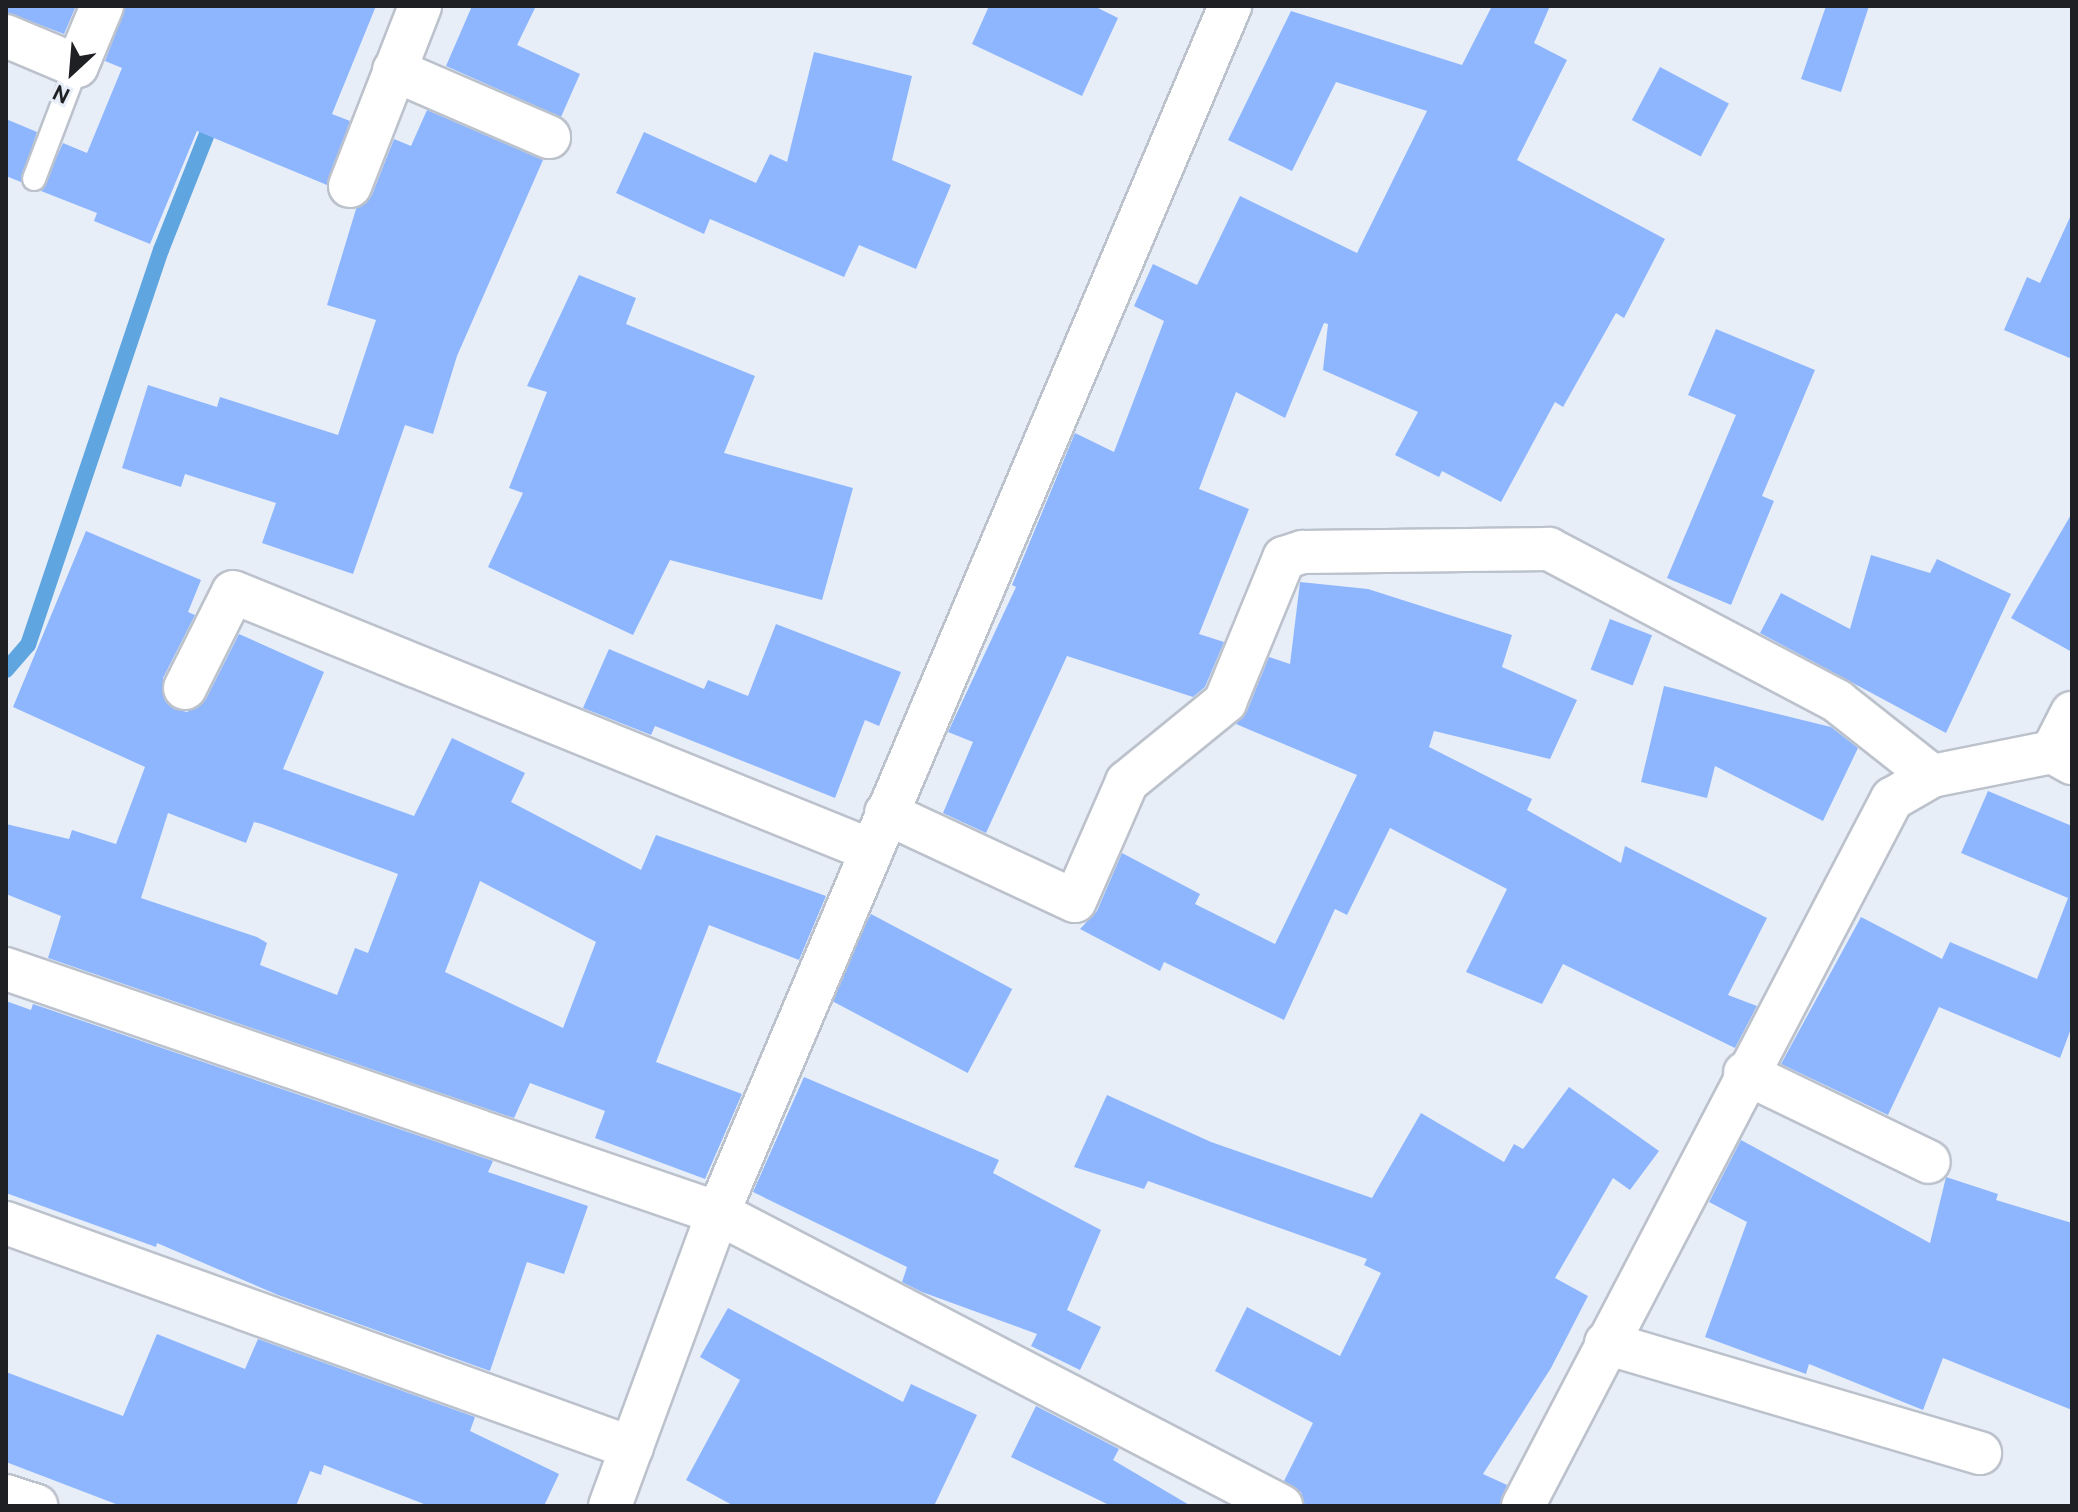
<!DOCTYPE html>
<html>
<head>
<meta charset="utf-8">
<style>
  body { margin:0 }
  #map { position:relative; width:2078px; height:1512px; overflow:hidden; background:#e8eef8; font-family:Cabin,sans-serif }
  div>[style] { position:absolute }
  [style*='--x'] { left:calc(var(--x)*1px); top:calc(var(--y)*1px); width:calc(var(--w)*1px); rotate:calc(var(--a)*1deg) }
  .stream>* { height:16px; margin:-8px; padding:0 8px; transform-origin:8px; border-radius:8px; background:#5fa5e0 }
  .building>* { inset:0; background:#8eb6fe; transform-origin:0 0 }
  .roads { filter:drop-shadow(2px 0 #bcc2cc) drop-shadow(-2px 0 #bcc2cc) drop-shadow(0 2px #bcc2cc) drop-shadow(0 -2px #bcc2cc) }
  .lane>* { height:22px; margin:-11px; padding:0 11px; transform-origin:11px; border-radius:11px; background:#fff }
  .street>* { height:42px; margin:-21px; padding:0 21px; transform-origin:21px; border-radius:21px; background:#fff }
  span { translate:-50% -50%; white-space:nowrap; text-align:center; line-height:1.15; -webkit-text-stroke:6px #e8eef8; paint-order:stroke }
  .frame { position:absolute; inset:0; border:8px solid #1e2024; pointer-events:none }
  .north { position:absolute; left:32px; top:32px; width:80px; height:80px; -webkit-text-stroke:6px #e8eef8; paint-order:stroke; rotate:206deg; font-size:22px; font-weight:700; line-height:32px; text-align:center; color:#1e2024 }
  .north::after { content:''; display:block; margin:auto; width:28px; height:36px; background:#1e2024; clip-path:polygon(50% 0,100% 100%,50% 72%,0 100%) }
</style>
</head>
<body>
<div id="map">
  <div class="stream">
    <div style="--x:6;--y:670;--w:33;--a:-49"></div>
    <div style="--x:28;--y:645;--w:417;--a:-71.4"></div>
    <div style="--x:161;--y:250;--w:144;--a:-68.4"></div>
  </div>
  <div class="building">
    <div style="clip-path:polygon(6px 6px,76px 6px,64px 34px,6px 12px)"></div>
    <div style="clip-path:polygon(126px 6px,376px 6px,332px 114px,350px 121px,327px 185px,197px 131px,150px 244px,94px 221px,97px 213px,41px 191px,63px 143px,87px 153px,122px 68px,105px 61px)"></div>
    <div style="clip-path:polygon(472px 6px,536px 6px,517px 45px,580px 74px,561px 117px,446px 66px)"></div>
    <div style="clip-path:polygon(989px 6px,1094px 6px,1118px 18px,1082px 96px,972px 44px)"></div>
    <div style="clip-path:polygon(1492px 6px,1550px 6px,1534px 43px,1567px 60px,1517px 160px,1665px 239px,1624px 318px,1616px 313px,1563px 407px,1555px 402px,1501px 502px,1442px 471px,1439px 477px,1395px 455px,1418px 412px,1323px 370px,1328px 324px,1324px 323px,1285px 418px,1236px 392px,1199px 489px,1249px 509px,1199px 634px,1224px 642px,1205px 687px,1193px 697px,1067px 656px,986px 833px,943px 813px,973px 742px,948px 732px,1016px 587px,1012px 585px,1075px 433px,1114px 452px,1164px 321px,1134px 306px,1153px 264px,1197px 285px,1240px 196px,1357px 253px,1427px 111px,1336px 82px,1292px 171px,1228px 140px,1291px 11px,1462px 65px)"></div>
    <div style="clip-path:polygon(1826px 6px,1869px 6px,1841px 92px,1801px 79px)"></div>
    <div style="clip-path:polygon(814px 52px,912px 76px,892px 160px,951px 185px,916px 269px,859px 245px,844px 277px,710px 219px,704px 234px,616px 193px,644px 132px,756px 183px,770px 154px,787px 162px)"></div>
    <div style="left:1660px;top:67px;width:78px;height:60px;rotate:28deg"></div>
    <div style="clip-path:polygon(427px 110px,543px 160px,457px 356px,433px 434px,405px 425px,353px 574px,262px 543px,276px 503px,185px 474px,181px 487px,122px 468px,148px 385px,217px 407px,220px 397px,338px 435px,376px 320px,327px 305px,356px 209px,372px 195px,394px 139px,411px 146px)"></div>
    <div style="clip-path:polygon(6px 119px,37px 132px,21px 182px,6px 176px)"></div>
    <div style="clip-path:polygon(2072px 213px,2072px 359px,2004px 330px,2027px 277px,2040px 283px)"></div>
    <div style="clip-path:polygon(579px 275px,636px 298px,626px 324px,755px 376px,724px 453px,853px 488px,822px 600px,670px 560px,633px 635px,488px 567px,523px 493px,509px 488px,547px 392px,527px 386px)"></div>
    <div style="clip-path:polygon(1716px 329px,1815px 370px,1762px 496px,1774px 501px,1731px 605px,1667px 578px,1736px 415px,1688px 395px)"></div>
    <div style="clip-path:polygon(2072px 513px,2072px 652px,2011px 618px)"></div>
    <div style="clip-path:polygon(evenodd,86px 531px,201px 580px,188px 612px,195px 615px,163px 678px,165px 701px,174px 709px,187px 712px,206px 699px,239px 634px,324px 672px,283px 769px,414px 816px,452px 738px,525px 773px,511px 802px,641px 870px,656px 835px,826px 896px,799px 960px,709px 925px,656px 1062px,742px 1094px,705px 1179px,595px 1138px,605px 1111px,530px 1083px,514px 1118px,48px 958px,61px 916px,6px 894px,6px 824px,69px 839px,72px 830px,116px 844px,145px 767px,13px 707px,86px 531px,168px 813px,246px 843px,254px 822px,262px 824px,398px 874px,368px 953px,355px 948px,337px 995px,260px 965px,267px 943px,257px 937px,141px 898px,168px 813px,86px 531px,480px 881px,596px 942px,563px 1028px,445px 972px,480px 881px)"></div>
    <div style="clip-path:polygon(1871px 555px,1930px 573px,1937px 559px,2011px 594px,1946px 733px,1760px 633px,1781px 593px,1850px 629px)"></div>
    <div style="clip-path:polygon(1300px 582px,1368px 589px,1512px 635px,1502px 667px,1577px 700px,1550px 759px,1434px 731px,1429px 747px,1532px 799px,1527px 810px,1621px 863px,1625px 846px,1767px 918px,1728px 995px,1757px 1006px,1735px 1048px,1563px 964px,1542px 1004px,1466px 972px,1507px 889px,1390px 828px,1347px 915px,1335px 909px,1284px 1020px,1164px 962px,1160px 971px,1080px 929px,1097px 911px,1122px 853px,1200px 894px,1195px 904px,1275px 944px,1357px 775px,1236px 724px,1247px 711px,1269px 657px,1290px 664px)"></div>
    <div style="left:1610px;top:619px;width:45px;height:54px;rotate:21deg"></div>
    <div style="clip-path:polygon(776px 624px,901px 672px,879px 726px,865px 720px,835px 798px,655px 726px,651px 735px,583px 708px,609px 649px,704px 689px,708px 680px,748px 696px)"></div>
    <div style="clip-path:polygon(1664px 686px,1831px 727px,1858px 748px,1823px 821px,1715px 766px,1707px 798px,1641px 782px)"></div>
    <div style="clip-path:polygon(1988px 791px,2072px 826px,2072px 1026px,2060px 1058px,1939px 1007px,1888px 1115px,1781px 1064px,1861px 917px,1942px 959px,1950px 942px,2037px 979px,2068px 898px,1961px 853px)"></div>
    <div style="left:871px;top:914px;width:160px;height:95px;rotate:28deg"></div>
    <div style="clip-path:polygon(6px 1001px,31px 1010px,33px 1004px,493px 1161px,488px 1172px,588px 1206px,564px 1274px,527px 1262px,490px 1371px,278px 1295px,157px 1243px,156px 1247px,6px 1193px)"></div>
    <div style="clip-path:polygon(804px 1077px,999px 1160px,993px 1173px,1101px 1230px,1067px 1310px,1101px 1327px,1080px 1370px,1031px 1346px,1037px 1334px,922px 1292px,902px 1282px,907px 1267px,753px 1192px)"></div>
    <div style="clip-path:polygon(1569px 1087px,1659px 1151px,1630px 1190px,1613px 1178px,1555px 1278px,1588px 1296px,1551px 1368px,1483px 1474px,1507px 1485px,1499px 1506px,1305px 1506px,1301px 1492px,1284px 1481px,1313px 1423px,1215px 1371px,1247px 1307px,1340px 1356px,1381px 1273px,1364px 1265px,1367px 1259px,1148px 1181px,1144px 1189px,1074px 1167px,1107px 1095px,1211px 1142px,1372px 1198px,1421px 1113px,1504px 1162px,1514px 1144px,1523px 1149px)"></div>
    <div style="clip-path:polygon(1741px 1140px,1930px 1243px,1946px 1177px,1998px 1194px,1996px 1200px,2072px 1223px,2072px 1410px,1943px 1358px,1923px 1410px,1809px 1364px,1806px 1374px,1705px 1337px,1747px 1222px,1709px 1202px)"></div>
    <div style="clip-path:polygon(728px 1308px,903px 1402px,911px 1384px,977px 1415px,934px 1506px,734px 1506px,686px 1480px,740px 1380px,700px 1357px)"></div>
    <div style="clip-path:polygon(157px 1334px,245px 1369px,258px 1339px,475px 1417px,470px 1431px,559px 1474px,544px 1506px,429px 1506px,324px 1465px,321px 1475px,310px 1471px,296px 1506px,121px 1506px,6px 1462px,6px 1372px,123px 1416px)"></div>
    <div style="clip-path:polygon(1036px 1406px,1119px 1449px,1113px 1460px,1191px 1506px,1111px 1506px,1011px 1457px)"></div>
  </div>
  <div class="roads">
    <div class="lane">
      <div style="--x:34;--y:179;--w:121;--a:-69.2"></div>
    </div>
    <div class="street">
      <div style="--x:6;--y:36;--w:77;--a:22.9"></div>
      <div style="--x:77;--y:66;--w:65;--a:-67.4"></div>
      <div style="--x:394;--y:70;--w:169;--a:23.4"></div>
      <div style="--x:350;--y:186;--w:193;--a:-68.7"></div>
      <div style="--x:185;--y:688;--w:107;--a:-63.4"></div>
      <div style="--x:233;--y:592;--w:687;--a:22.05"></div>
      <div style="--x:2052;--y:752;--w:44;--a:-62.9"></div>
      <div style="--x:886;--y:813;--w:208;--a:25"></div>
      <div style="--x:1075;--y:901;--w:130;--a:-66.4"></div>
      <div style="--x:1127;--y:782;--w:127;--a:-39.2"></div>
      <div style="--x:1225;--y:702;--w:156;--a:-67.7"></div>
      <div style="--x:1284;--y:558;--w:20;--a:-18"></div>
      <div style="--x:1303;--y:552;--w:246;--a:-0.7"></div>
      <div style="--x:1549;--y:549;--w:326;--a:27.8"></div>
      <div style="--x:1837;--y:701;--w:121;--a:38.3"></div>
      <div style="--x:6;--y:969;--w:753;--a:18.92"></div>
      <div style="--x:718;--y:1213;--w:635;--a:27.49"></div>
      <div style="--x:1745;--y:1073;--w:204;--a:25.8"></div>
      <div style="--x:6;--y:1223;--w:665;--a:19.77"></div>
      <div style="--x:1606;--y:1343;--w:390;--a:16.4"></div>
      <div style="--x:6;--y:1496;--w:32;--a:18"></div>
      <div style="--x:610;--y:1506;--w:312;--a:-69.8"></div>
      <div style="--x:718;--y:1213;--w:1311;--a:-67.01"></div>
      <div style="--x:1523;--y:1506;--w:798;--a:-62.44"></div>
      <div style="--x:1892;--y:799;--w:46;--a:-29.9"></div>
      <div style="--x:1932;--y:776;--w:122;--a:-11.3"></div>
      <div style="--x:2052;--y:752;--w:23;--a:29"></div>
    </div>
  </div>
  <div class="frame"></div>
  <div class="north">N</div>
</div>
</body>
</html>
